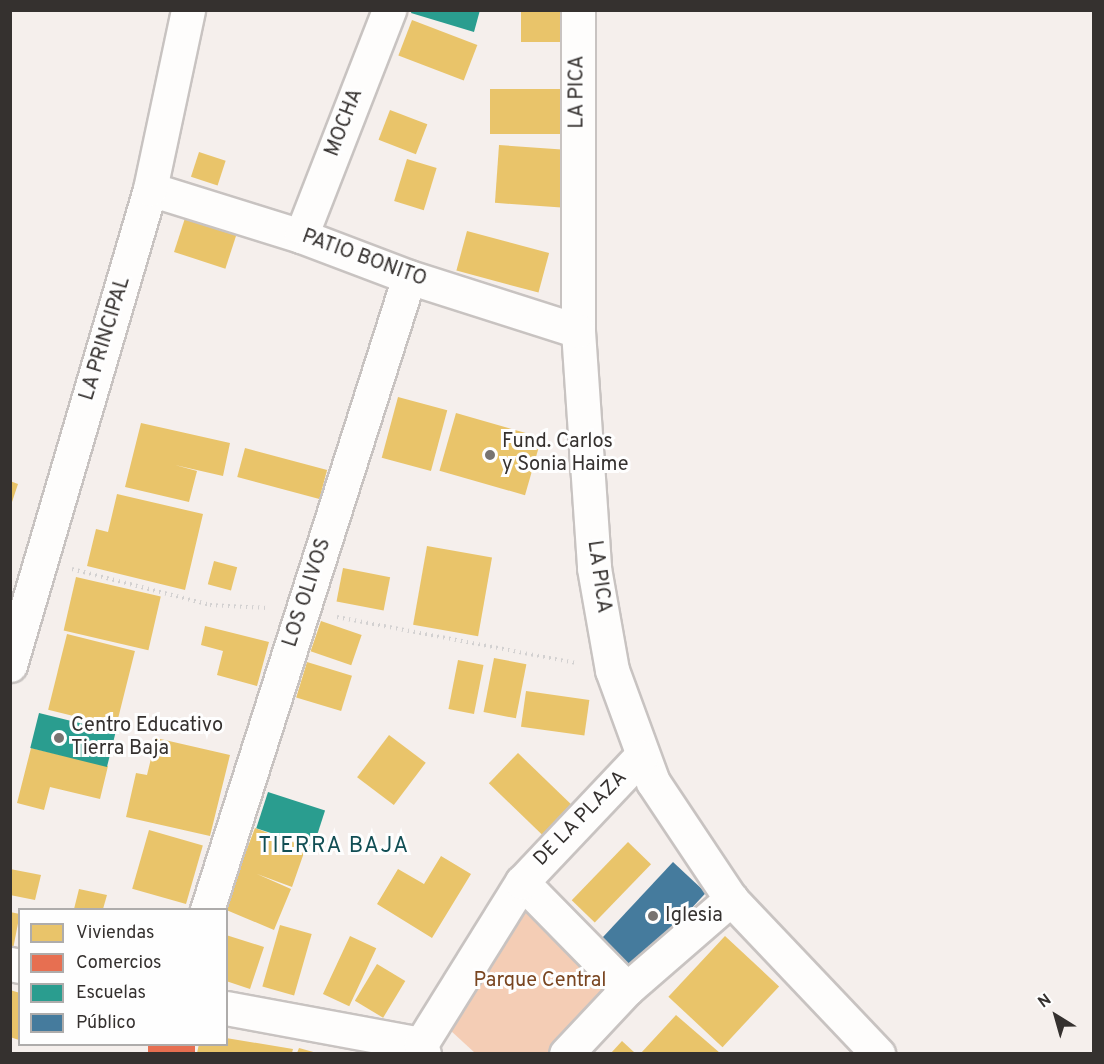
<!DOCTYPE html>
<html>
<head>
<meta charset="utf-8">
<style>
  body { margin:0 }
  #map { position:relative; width:1104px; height:1064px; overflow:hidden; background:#f5efec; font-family:Overpass,sans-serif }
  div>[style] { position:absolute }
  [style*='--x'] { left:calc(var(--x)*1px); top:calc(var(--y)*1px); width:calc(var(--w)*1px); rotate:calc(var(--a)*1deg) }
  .green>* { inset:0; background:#f4cdb5 }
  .homes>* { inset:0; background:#e9c46a; transform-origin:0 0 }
  .shops>* { inset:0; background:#e76f51; transform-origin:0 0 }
  .schools>* { inset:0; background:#2a9d8f; transform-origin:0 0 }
  .public>* { inset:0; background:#457b9d; transform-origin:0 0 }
  .path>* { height:4px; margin-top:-2px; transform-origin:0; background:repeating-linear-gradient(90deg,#d3d1d1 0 1.5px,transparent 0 6px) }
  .roads { filter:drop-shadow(2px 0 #c8c3c1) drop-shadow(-2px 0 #c8c3c1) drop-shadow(0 2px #c8c3c1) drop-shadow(0 -2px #c8c3c1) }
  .minor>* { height:33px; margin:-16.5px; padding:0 16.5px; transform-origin:16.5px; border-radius:16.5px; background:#fefdfc }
  .dots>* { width:16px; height:16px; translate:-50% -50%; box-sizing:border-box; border:3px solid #fefefe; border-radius:50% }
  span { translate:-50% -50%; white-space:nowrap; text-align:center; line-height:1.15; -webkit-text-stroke:6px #fefefe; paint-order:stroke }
  .street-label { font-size:20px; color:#35312f }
  .poi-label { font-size:20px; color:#35312f }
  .left { translate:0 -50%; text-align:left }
  .park-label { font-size:20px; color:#794520 }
  .quarter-label { font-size:22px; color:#114e54; letter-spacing:1.5px }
  .frame { position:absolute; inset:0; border:12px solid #35312f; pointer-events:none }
  .legend { position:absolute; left:18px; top:908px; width:210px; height:138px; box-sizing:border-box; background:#fefefe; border:2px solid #aeacab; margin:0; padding:8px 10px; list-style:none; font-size:18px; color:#35312f }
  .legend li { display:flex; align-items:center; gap:12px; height:30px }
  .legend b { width:30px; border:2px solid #aeacab }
  .north { position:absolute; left:1026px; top:986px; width:60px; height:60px; -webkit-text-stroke:4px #fefefe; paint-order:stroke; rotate:323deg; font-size:16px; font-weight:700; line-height:24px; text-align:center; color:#35312f }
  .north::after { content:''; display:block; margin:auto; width:21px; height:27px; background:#35312f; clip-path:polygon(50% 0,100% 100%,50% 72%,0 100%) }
</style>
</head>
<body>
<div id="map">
  <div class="green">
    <div style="clip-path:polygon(531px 891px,624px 978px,555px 1053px,475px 1053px,438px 1019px)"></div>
  </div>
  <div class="homes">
    <div style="left:521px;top:10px;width:44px;height:32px"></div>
    <div style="left:412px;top:20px;width:70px;height:38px;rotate:21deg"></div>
    <div style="left:490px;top:89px;width:72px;height:45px"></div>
    <div style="left:390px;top:110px;width:40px;height:32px;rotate:21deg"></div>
    <div style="left:499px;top:145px;width:70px;height:58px;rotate:4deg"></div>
    <div style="left:199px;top:152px;width:28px;height:26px;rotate:18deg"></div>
    <div style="left:407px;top:159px;width:31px;height:44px;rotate:17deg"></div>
    <div style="left:187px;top:212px;width:54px;height:42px;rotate:18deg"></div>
    <div style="left:467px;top:231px;width:85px;height:41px;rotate:15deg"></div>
    <div style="left:398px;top:397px;width:51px;height:63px;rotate:15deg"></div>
    <div style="left:456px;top:413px;width:89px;height:60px;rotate:16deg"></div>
    <div style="clip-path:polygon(141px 423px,230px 443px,223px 476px,175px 465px,197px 471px,189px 502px,125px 487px)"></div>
    <div style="left:245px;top:448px;width:85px;height:30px;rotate:15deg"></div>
    <div style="clip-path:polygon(10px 481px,18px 484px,11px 505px,10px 505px)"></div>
    <div style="clip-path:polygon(117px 494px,203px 514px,185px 590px,87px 566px,96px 529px,108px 532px)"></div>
    <div style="left:427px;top:546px;width:66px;height:80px;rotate:10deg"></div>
    <div style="left:214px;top:561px;width:24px;height:24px;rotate:15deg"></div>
    <div style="left:343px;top:568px;width:48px;height:34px;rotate:11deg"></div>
    <div style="left:76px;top:577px;width:87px;height:55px;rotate:13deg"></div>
    <div style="left:321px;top:621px;width:43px;height:32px;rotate:19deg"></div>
    <div style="clip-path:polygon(205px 626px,269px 642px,257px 686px,217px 675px,223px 651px,201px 645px)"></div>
    <div style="left:67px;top:634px;width:70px;height:78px;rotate:14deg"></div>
    <div style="left:494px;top:658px;width:33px;height:55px;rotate:11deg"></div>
    <div style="left:458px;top:660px;width:26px;height:50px;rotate:11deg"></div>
    <div style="left:307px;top:662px;width:47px;height:37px;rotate:17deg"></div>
    <div style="left:526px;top:691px;width:64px;height:36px;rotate:8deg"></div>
    <div style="left:389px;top:735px;width:46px;height:53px;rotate:37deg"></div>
    <div style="clip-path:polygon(156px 738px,230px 755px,210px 836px,126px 817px,136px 773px,147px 775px)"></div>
    <div style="clip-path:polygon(31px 748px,108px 766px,100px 799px,50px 787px,44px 810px,17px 803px)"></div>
    <div style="left:518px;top:753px;width:77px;height:42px;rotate:44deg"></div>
    <div style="clip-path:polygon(255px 828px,306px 847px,292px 887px,257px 874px,291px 889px,274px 930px,224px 909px)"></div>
    <div style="left:149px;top:830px;width:56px;height:61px;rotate:16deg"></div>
    <div style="left:628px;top:842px;width:32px;height:81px;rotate:44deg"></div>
    <div style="clip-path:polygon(441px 856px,471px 874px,432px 938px,377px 904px,398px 869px,424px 884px)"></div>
    <div style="clip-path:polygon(10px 869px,41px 875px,35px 900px,10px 895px)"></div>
    <div style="clip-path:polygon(79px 889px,107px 895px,103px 909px,74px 909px)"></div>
    <div style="left:10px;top:912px;width:10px;height:42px;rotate:11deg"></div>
    <div style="left:280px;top:925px;width:33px;height:64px;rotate:16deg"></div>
    <div style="clip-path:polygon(226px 935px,264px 947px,250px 989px,226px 981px)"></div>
    <div style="left:350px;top:936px;width:29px;height:64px;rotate:25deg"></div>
    <div style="left:725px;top:936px;width:74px;height:83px;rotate:43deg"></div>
    <div style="left:377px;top:964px;width:33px;height:43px;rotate:31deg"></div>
    <div style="clip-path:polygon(10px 990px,20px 993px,19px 1040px,10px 1037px)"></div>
    <div style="clip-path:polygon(676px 1015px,720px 1053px,641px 1053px)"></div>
    <div style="clip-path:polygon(226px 1038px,293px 1049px,292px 1053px,197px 1053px,199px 1044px,226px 1044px)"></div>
    <div style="clip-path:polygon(622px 1041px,635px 1053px,611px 1053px)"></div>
    <div style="clip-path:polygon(299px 1048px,317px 1053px,297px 1053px)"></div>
  </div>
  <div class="shops">
    <div style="left:148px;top:1044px;width:47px;height:10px"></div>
  </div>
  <div class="schools">
    <div style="clip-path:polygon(412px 10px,480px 10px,474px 32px,411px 13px)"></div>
    <div style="left:39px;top:713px;width:79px;height:36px;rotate:14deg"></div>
    <div style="left:268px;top:792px;width:60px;height:38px;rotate:18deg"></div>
  </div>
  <div class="public">
    <div style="left:673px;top:862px;width:45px;height:105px;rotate:43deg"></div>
  </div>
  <div class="path">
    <div style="--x:72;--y:569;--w:143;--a:14.6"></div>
    <div style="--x:210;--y:605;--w:57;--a:3"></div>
    <div style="--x:337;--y:617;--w:244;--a:10.9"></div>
  </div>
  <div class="roads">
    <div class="minor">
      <div style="--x:578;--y:10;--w:321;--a:90"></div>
      <div style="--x:578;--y:331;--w:238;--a:86.1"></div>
      <div style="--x:594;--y:568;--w:104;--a:80"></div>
      <div style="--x:612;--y:670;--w:119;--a:69.9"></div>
      <div style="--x:653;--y:782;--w:141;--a:56.3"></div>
      <div style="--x:731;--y:899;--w:214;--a:46.5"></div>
      <div style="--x:150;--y:189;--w:158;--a:17.3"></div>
      <div style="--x:301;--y:236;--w:116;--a:20.8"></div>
      <div style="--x:409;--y:277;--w:177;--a:17.7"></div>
      <div style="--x:301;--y:236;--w:243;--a:-68.7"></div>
      <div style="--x:10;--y:665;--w:496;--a:-73.6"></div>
      <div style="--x:150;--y:189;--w:183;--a:-78"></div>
      <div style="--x:522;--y:882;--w:150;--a:45.5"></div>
      <div style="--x:627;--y:989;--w:89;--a:133.2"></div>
      <div style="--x:207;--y:910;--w:664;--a:-72.3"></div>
      <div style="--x:10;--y:964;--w:10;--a:11"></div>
      <div style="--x:627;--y:989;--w:138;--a:-40.9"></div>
      <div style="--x:226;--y:1008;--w:198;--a:10.5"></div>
      <div style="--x:424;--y:1054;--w:10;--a:-107"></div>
      <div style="--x:421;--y:1044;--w:191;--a:-58.1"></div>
      <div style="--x:522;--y:882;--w:173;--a:-46.6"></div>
    </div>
  </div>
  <div class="dots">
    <div style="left:490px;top:455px;background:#787471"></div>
    <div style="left:59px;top:738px;background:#787471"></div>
    <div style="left:653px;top:916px;background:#787471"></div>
  </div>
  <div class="street-label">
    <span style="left:578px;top:92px;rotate:-90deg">LA PICA</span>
    <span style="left:345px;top:123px;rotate:-69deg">MOCHA</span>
    <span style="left:364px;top:259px;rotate:20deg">PATIO BONITO</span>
    <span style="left:106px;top:339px;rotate:-73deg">LA PRINCIPAL</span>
    <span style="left:598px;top:577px;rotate:82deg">LA PICA</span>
    <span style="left:308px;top:593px;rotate:-72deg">LOS OLIVOS</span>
    <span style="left:581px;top:819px;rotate:-46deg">DE LA PLAZA</span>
  </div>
  <div class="poi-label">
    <span class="left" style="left:502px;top:454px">Fund. Carlos<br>y Sonia Haime</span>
    <span class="left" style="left:71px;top:738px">Centro Educativo<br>Tierra Baja</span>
    <span class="left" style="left:665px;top:916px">Iglesia</span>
  </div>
  <div class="park-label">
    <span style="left:540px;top:981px">Parque Central</span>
  </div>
  <div class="quarter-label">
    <span style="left:334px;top:847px">TIERRA BAJA</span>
  </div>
  <div class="frame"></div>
  <ul class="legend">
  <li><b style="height:16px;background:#e9c46a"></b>Viviendas</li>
  <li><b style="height:16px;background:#e76f51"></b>Comercios</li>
  <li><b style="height:16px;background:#2a9d8f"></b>Escuelas</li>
  <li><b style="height:16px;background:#457b9d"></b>Público</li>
  </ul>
  <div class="north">N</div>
</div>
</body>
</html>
